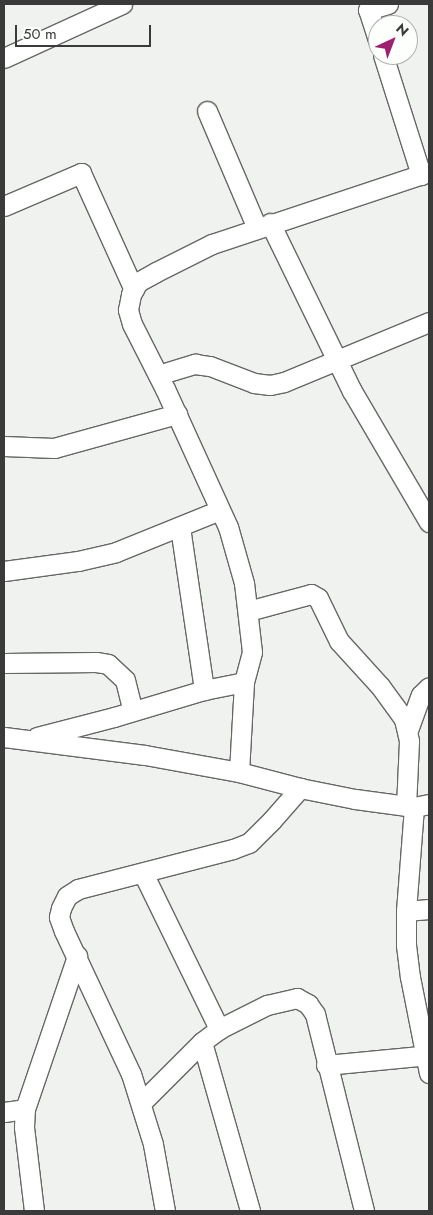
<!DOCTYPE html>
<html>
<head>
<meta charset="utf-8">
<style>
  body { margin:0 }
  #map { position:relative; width:433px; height:1215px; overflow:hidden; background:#eff2ee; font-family:Jost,sans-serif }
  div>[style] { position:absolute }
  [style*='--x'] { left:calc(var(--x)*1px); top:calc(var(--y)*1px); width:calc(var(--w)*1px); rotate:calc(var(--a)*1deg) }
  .roads { filter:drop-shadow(1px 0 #666865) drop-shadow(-1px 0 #666865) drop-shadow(0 1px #666865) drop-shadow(0 -1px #666865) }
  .minor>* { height:19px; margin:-9.5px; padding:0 9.5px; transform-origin:9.5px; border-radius:9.5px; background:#fff }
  span { translate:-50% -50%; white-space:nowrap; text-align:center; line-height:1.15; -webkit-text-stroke:4px #fdfffc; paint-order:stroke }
  .frame { position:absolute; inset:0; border:5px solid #393a39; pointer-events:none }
  .north { position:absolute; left:368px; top:15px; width:50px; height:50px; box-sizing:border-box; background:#fdfffc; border:1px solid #afb0ae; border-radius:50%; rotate:43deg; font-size:14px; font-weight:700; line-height:20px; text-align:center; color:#393a39 }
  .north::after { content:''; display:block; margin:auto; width:18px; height:22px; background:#a01e70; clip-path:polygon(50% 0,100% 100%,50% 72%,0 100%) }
  .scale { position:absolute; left:15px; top:25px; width:136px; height:22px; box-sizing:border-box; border:2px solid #393a39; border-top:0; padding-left:6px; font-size:15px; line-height:18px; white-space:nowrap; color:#393a39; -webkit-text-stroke:4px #fdfffc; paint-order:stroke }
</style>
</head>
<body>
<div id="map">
  <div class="roads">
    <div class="minor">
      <div style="--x:378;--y:40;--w:32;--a:-108"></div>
      <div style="--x:368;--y:10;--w:21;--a:-17"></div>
      <div style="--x:383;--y:55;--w:126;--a:72.4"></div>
      <div style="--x:4;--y:58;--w:130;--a:-24.6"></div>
      <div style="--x:207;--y:111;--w:127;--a:66.9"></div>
      <div style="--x:4;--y:206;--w:84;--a:-23.2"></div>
      <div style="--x:81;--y:173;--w:128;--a:65.6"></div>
      <div style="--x:270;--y:223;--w:187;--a:64"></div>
      <div style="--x:352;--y:391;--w:152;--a:59.6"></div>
      <div style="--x:158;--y:375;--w:39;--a:-17"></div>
      <div style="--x:195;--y:364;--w:15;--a:8"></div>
      <div style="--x:210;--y:366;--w:47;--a:21.1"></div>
      <div style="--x:254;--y:383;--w:16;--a:7"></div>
      <div style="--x:270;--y:385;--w:14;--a:-12"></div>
      <div style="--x:284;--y:382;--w:157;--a:-22.5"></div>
      <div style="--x:4;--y:446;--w:50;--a:2.3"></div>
      <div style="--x:54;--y:448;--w:128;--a:-15.5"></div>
      <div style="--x:180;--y:527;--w:165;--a:81.6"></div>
      <div style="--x:4;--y:571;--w:75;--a:-7.7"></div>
      <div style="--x:78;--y:561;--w:39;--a:-13"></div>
      <div style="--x:116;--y:552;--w:112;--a:-22"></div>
      <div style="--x:248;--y:611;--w:65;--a:-15.1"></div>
      <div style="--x:311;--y:594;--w:8;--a:30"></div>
      <div style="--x:318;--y:598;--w:48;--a:64"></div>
      <div style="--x:339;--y:641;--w:61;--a:47.7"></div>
      <div style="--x:380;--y:686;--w:41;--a:54"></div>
      <div style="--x:404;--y:719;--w:23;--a:77"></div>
      <div style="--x:409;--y:741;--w:65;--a:92.6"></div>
      <div style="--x:4;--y:663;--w:92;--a:-0.6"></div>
      <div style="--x:96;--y:662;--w:12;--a:9"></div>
      <div style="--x:108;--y:664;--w:23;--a:43"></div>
      <div style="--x:125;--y:680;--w:32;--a:76"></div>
      <div style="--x:408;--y:730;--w:37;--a:-70"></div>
      <div style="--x:421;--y:695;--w:11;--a:-45"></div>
      <div style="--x:4;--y:737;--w:142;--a:7.3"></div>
      <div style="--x:145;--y:755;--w:96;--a:10.3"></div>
      <div style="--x:239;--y:772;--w:63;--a:14.7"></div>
      <div style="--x:300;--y:788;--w:56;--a:11.3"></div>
      <div style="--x:355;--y:799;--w:60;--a:7.7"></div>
      <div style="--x:414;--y:807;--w:15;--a:-11"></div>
      <div style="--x:37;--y:737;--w:80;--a:-14.6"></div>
      <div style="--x:114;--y:717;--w:94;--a:-16.7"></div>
      <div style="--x:204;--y:690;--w:41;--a:-11.3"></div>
      <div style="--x:239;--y:772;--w:90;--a:-86.8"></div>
      <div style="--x:244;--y:682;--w:31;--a:-75"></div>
      <div style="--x:252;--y:652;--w:69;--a:-96.6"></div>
      <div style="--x:244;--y:583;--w:58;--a:-105.9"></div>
      <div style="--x:228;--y:527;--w:152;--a:-114.5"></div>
      <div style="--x:165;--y:389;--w:73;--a:-116.9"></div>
      <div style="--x:132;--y:324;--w:15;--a:-106"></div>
      <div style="--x:128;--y:310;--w:16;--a:-79"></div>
      <div style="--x:131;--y:294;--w:14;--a:-60"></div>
      <div style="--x:138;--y:282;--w:21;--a:-29"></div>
      <div style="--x:156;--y:272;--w:63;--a:-26.6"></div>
      <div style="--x:212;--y:244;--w:229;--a:-18.4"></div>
      <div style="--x:414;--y:807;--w:104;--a:94.4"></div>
      <div style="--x:406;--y:911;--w:34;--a:90"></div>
      <div style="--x:406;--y:945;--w:32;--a:83"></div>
      <div style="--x:410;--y:977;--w:98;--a:78.8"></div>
      <div style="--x:143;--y:873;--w:174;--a:64"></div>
      <div style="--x:406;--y:911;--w:23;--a:-5"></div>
      <div style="--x:202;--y:1042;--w:176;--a:74.1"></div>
      <div style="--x:326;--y:1065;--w:103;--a:-5.5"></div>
      <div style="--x:141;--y:1103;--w:86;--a:-45"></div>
      <div style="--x:202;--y:1042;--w:21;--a:-37"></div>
      <div style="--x:219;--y:1029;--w:54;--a:-26.6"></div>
      <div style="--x:267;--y:1005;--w:31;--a:-13"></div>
      <div style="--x:297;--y:998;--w:13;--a:29"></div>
      <div style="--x:308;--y:1004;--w:12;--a:55"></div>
      <div style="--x:315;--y:1014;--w:203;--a:76"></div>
      <div style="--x:4;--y:1112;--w:21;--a:-8"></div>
      <div style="--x:34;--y:1211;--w:85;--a:-96.8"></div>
      <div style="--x:24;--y:1127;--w:18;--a:-87"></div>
      <div style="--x:25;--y:1109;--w:162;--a:-71.2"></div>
      <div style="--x:165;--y:1211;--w:68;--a:-100.2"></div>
      <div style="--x:153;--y:1144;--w:73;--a:-107.4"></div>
      <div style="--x:131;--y:1074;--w:158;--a:-115.1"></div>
      <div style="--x:64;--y:931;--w:15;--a:-110"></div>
      <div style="--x:59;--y:917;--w:9;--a:-77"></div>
      <div style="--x:61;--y:908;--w:13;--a:-63"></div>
      <div style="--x:67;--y:896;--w:13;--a:-32"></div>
      <div style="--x:78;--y:889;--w:160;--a:-14.5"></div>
      <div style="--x:233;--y:849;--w:17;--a:-21"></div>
      <div style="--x:249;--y:843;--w:33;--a:-45"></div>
      <div style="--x:272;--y:820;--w:43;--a:-48.8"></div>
    </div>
  </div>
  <div class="frame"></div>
  <div class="north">N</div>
  <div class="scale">50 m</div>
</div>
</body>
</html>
